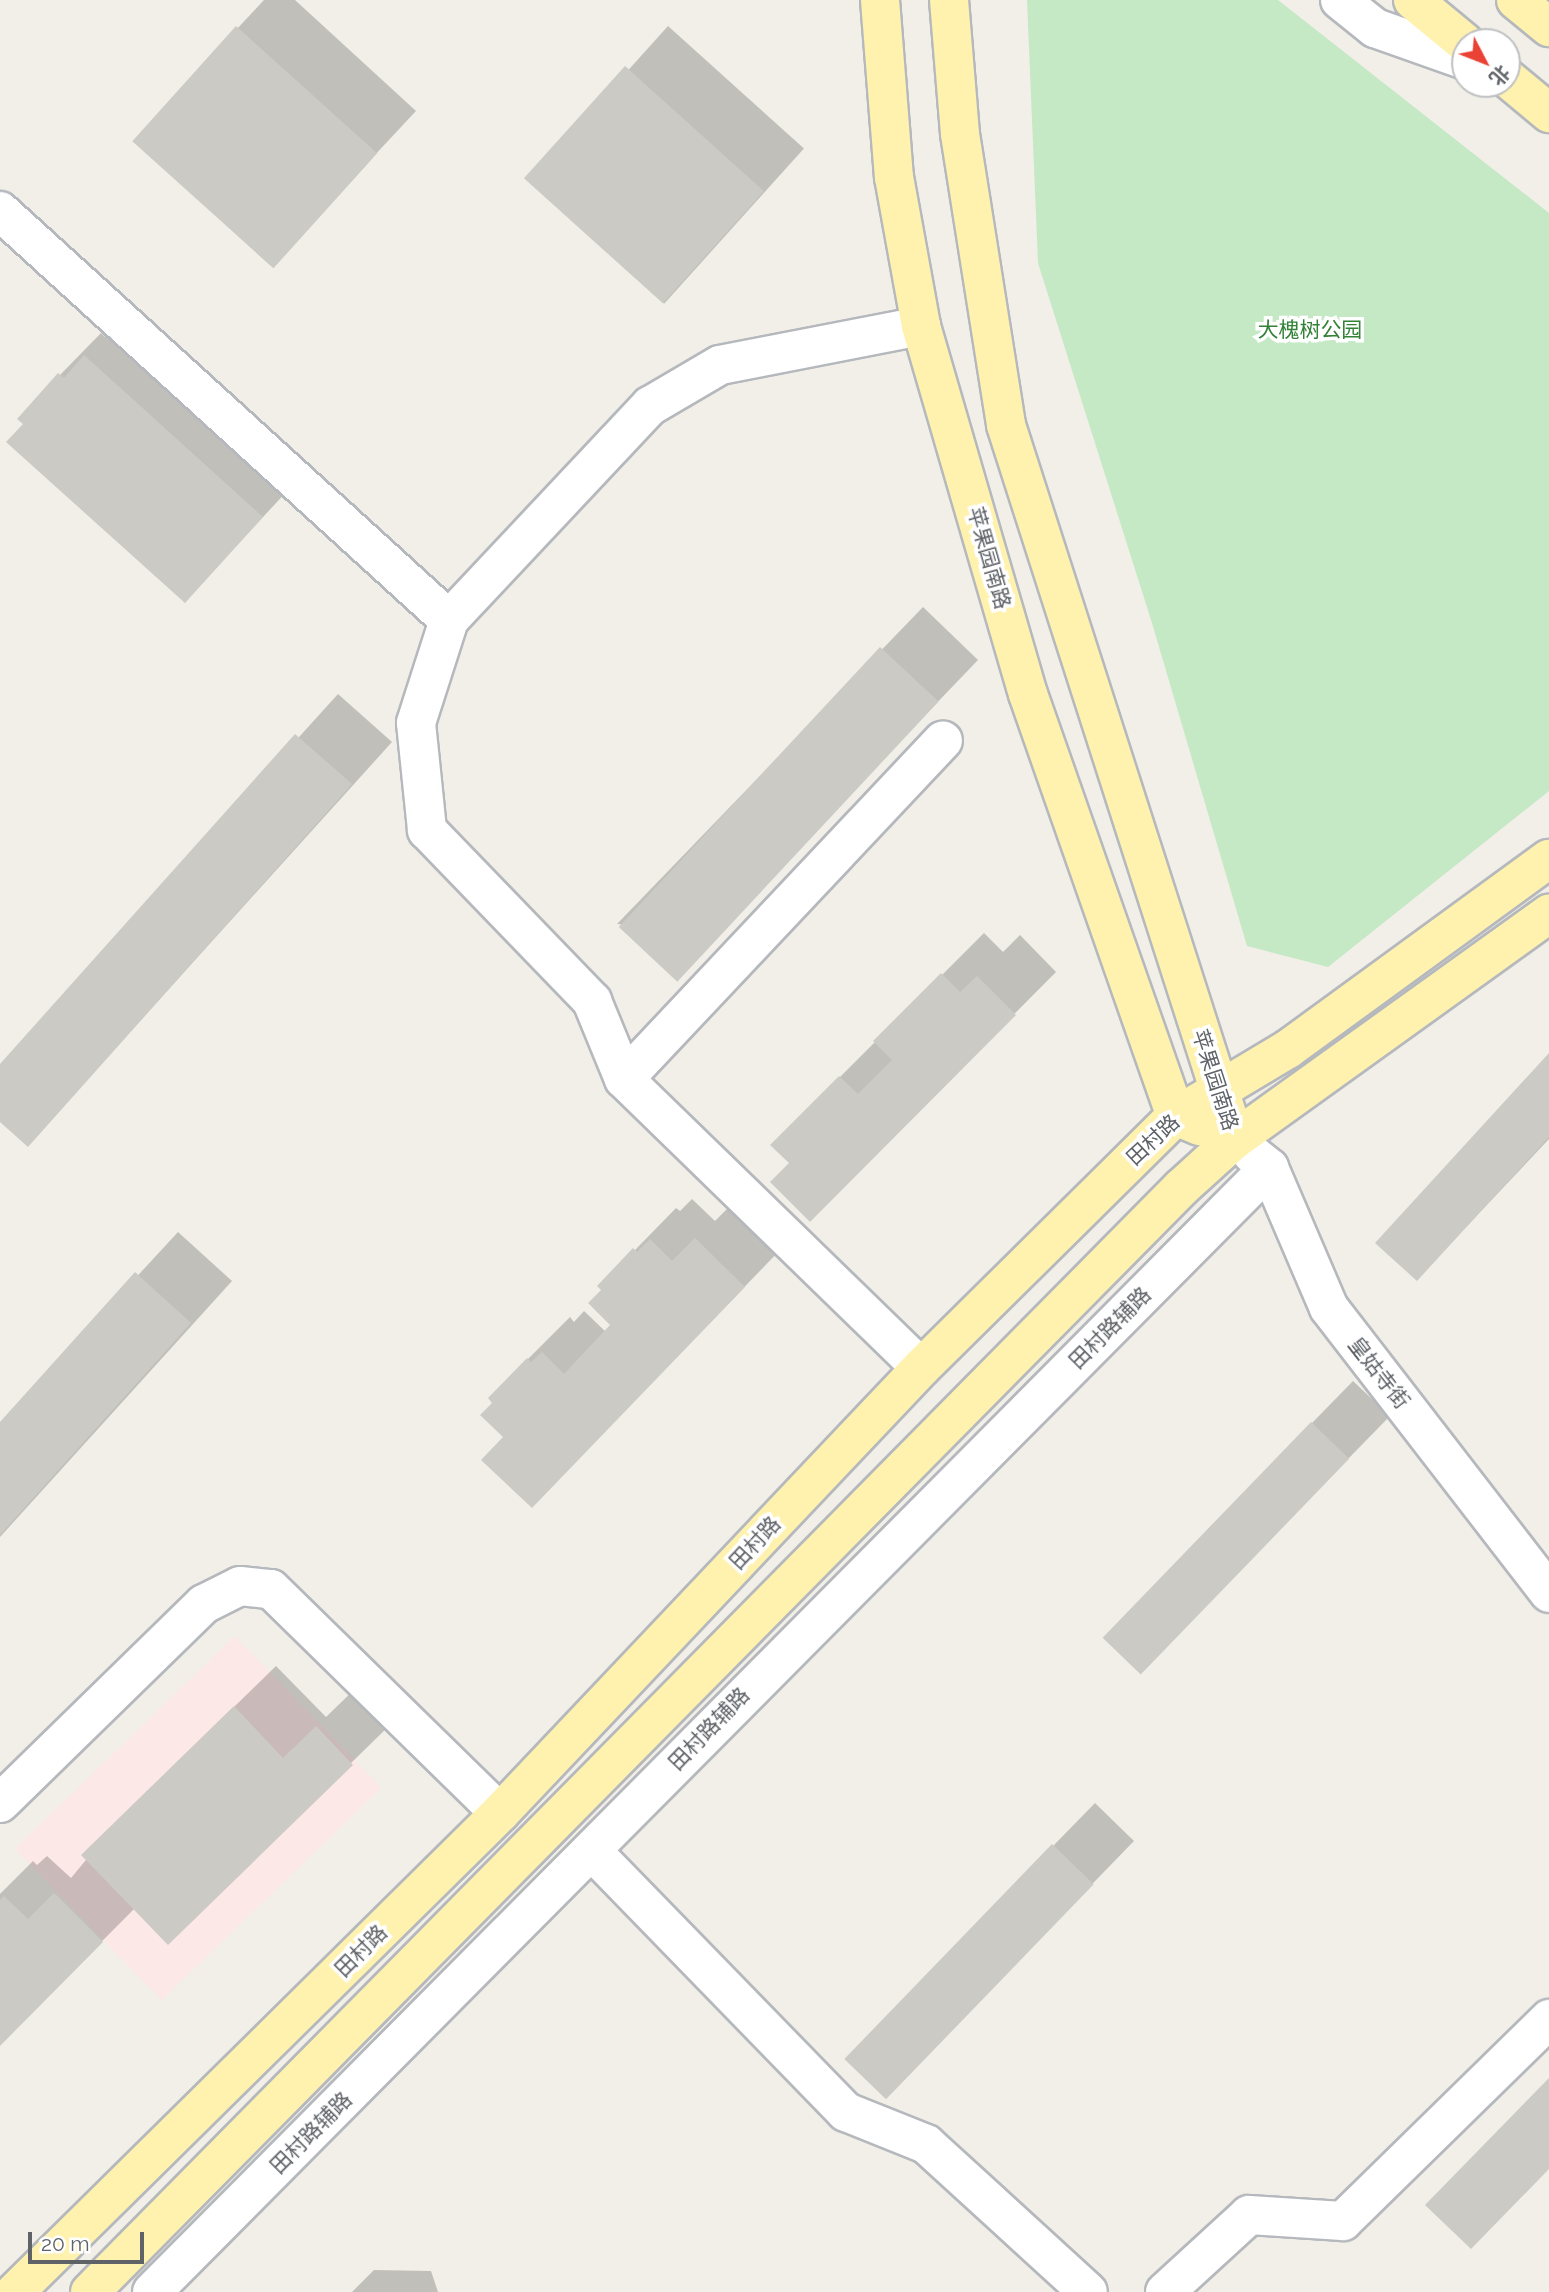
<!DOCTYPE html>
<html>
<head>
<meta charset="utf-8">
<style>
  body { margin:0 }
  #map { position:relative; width:1549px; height:2292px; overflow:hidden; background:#f1efe8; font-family:Raleway,"Noto Sans SC",sans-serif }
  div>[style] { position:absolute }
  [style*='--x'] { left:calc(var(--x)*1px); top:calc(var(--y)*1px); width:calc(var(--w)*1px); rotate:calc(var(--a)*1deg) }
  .medical>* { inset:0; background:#fce8e6; transform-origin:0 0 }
  .green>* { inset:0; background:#c5e8c5 }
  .shadow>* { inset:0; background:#0003; transform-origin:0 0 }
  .building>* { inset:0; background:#cccac5; transform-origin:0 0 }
  .roads { filter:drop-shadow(2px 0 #b5b8bc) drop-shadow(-2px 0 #b5b8bc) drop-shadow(0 2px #b5b8bc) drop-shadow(0 -2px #b5b8bc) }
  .minor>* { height:38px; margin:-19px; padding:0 19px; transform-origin:19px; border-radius:19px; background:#fff }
  .major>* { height:38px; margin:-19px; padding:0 19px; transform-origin:19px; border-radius:19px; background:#fff2af }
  span { translate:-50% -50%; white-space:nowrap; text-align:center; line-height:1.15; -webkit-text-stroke:7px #fff; paint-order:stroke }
  .park-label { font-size:21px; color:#348238 }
  .street-label { font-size:21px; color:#5f6368 }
  .north { position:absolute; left:1451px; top:28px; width:70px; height:70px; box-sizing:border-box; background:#fff; border:2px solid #bfc1c3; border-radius:50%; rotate:132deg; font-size:19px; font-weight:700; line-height:28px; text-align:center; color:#5f6368 }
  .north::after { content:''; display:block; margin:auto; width:24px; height:32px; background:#ea4335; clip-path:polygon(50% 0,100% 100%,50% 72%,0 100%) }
  .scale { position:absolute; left:28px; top:2232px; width:116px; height:32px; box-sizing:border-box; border:4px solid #5f6368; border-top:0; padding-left:9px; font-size:21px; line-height:24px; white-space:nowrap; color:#5f6368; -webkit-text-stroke:5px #fff; paint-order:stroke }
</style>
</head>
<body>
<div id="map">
  <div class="medical">
    <div style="left:235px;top:1636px;width:211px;height:306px;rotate:46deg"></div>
  </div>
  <div class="green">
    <div style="clip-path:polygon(1027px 0,1278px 0,1549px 213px,1549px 791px,1328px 967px,1247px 946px,1152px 623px,1038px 263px)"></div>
  </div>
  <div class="shadow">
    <div style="clip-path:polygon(264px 0,295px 0,416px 111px,271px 266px,134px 140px)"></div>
    <div style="left:668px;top:26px;width:183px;height:209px;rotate:42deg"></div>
    <div style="clip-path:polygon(127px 315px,303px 474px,185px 601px,25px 423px,60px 375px,101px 333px,105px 337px)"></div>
    <div style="clip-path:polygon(923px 607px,978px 660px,714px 935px,617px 924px)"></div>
    <div style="clip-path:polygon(338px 694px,392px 742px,28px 1145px,0 1120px,0 1067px)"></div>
    <div style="clip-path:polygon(984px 933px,1003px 952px,1020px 935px,1056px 972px,810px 1219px,791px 1163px,772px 1145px)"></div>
    <div style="clip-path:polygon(1549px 1055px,1549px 1139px,1417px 1279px)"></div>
    <div style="clip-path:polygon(738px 1198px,786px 1244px,573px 1464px,506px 1437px,490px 1398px,528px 1359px,570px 1317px,574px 1322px,584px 1311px,606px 1332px,613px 1325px,600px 1286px,676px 1208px,680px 1211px,692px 1199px,715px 1221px)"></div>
    <div style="clip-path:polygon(178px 1232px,232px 1281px,0 1537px,0 1425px)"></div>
    <div style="clip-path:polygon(1353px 1381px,1390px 1416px,1181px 1630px,1312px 1423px)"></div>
    <div style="clip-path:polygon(276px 1666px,326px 1717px,358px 1686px,393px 1722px,168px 1942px,135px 1908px,0 2044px,0 1894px,33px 1861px,37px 1865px,47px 1856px,71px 1878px,125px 1813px)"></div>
    <div style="clip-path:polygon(1095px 1803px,1134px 1841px,926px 2055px,846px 2058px)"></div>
    <div style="clip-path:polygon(374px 2270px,431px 2271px,438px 2292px,352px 2292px)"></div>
  </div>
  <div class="building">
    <div style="left:236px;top:26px;width:190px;height:155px;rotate:42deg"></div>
    <div style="left:625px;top:66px;width:187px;height:151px;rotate:42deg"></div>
    <div style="clip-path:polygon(84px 355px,263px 517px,185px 603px,6px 442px,23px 424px,17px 419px,58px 373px,64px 378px)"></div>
    <div style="left:880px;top:647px;width:80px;height:383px;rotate:43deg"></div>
    <div style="clip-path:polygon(295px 734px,352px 784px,28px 1147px,0 1122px,0 1064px)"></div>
    <div style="clip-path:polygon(941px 973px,960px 992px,977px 976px,1016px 1015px,810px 1222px,770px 1182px,789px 1163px,770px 1145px,839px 1076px,858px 1094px,892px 1060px,873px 1041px)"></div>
    <div style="clip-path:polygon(1549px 1053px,1549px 1137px,1417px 1281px,1375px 1243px)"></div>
    <div style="clip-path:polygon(695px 1238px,745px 1287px,532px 1508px,481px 1460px,503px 1437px,480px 1415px,492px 1403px,488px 1398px,527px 1358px,531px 1362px,542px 1352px,564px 1374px,610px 1325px,588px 1303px,601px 1290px,597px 1286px,633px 1248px,637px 1252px,650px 1239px,672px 1261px)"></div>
    <div style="clip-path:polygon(135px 1272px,191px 1323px,0 1535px,0 1422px)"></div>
    <div style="left:1311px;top:1422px;width:53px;height:300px;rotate:44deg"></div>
    <div style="clip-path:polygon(234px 1706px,283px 1758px,316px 1726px,353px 1765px,168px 1945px,81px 1855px)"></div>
    <div style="left:1052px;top:1844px;width:58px;height:299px;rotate:44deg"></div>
    <div style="clip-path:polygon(54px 1893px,103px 1942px,0 2046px,0 1900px,4px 1896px,28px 1919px)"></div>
    <div style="clip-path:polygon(1549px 2078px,1549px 2169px,1471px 2249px,1425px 2205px)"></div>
  </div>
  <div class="roads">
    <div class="minor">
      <div style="--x:1340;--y:0;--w:45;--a:38.7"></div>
      <div style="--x:1375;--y:28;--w:96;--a:19.6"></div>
      <div style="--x:0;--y:211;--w:607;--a:42.33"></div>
      <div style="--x:449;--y:620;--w:294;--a:-46.8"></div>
      <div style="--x:650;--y:406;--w:81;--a:-30.4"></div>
      <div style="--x:720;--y:365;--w:205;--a:-11"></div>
      <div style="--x:449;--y:620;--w:108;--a:107.8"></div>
      <div style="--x:416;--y:723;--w:108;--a:84.1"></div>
      <div style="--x:427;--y:830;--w:238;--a:46"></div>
      <div style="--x:592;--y:1001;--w:84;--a:67.7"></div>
      <div style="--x:624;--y:1079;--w:414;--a:44.2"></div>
      <div style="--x:624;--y:1079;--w:465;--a:-46.7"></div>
      <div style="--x:1252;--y:1154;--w:22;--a:39"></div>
      <div style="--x:1269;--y:1168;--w:152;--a:66.8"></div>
      <div style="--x:1329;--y:1308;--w:360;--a:52.3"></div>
      <div style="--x:0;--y:1803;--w:285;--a:-44.3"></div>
      <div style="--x:204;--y:1604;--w:40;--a:-26.6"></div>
      <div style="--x:240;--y:1586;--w:31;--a:6"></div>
      <div style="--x:271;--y:1589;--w:320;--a:44.4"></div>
      <div style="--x:592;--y:1851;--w:364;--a:45.8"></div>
      <div style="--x:846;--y:2112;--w:86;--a:21.8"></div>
      <div style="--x:926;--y:2144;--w:219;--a:42.4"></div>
      <div style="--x:152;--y:2292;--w:1585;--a:-45.18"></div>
      <div style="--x:1165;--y:2292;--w:114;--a:-42.5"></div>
      <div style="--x:1249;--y:2215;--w:94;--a:3.7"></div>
      <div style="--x:1343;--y:2221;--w:289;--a:-44.4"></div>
    </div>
    <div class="major">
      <div style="--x:880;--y:0;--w:178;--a:85.5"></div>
      <div style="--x:894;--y:177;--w:151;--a:79.7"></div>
      <div style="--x:921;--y:326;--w:383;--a:73.8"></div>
      <div style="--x:1028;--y:694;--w:447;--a:70.7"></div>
      <div style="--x:1176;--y:1116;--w:26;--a:23"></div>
      <div style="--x:949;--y:0;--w:134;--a:85.3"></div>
      <div style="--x:960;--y:134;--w:295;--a:81"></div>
      <div style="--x:1006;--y:425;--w:724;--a:72.22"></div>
      <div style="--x:1413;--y:0;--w:67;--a:39.6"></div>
      <div style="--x:1516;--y:0;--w:43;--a:39.3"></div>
      <div style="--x:1507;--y:78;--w:55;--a:39.8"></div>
      <div style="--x:15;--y:2292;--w:682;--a:-44.64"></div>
      <div style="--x:500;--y:1813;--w:613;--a:-46.59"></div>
      <div style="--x:921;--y:1368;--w:359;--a:-44.7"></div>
      <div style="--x:1176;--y:1116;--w:131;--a:-30.9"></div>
      <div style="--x:1288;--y:1049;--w:323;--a:-36.1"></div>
      <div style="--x:90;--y:2292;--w:1552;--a:-45.34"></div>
      <div style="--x:1181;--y:1188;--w:72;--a:-42.2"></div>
      <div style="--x:1234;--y:1140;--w:388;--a:-35.7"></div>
    </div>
  </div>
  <div class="park-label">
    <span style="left:1310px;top:330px">大槐树公园</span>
  </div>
  <div class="street-label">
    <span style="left:989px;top:558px;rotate:74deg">苹果园南路</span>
    <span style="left:1215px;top:1080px;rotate:72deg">苹果园南路</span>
    <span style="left:1153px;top:1140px;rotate:-43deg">田村路</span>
    <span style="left:1110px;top:1328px;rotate:-45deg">田村路辅路</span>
    <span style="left:1379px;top:1373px;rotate:52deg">皇姑寺街</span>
    <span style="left:755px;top:1543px;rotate:-47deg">田村路</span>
    <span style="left:709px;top:1729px;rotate:-46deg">田村路辅路</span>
    <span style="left:361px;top:1951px;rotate:-45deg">田村路</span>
    <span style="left:311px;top:2133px;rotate:-45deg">田村路辅路</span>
  </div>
  <div class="north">北</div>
  <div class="scale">20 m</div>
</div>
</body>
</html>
